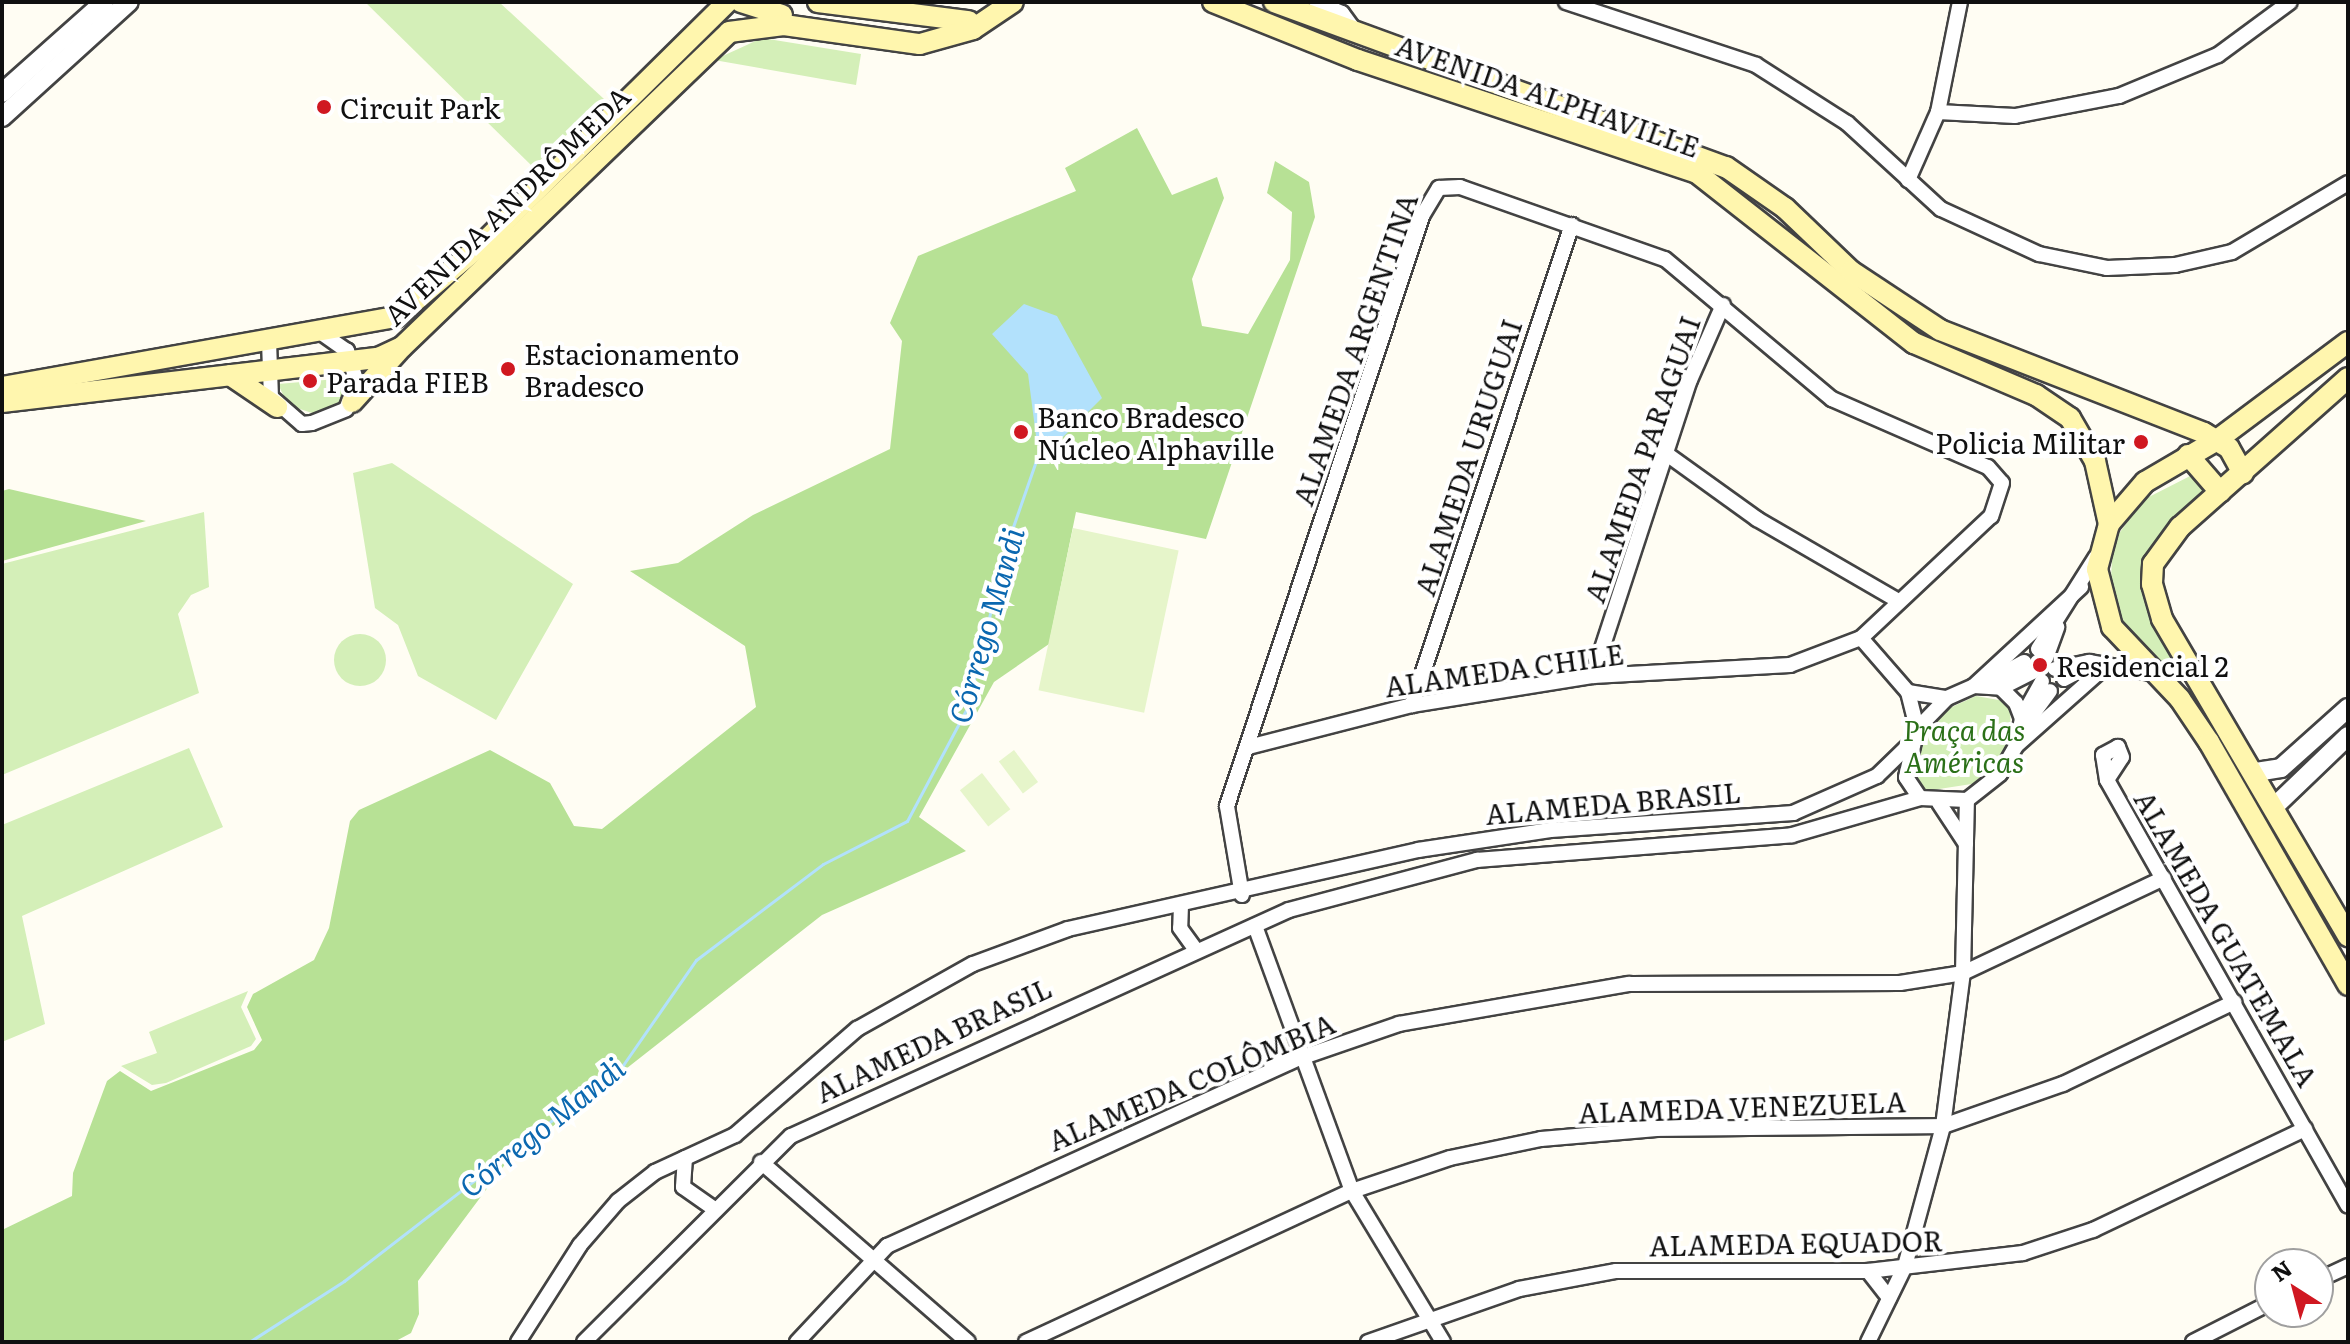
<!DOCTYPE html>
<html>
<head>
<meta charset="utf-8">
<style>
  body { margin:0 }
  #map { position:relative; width:2350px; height:1344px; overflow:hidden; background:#fffdf3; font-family:Literata,serif }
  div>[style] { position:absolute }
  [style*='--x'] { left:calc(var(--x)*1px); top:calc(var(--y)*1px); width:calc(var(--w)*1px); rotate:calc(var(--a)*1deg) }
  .green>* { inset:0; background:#d4efb8 }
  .round { border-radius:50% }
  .forest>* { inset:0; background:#b7e195 }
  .pitch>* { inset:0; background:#e6f5ca; transform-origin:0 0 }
  .water>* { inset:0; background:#b2e1fc }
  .stream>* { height:3px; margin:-1.5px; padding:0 1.5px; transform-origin:1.5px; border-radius:1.5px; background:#b2e1fc }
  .roads { filter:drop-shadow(2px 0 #434343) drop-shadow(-2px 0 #434343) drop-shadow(0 2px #434343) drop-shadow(0 -2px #434343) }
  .minor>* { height:14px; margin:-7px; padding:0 7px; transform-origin:7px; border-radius:7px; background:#fff }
  .tertiary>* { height:18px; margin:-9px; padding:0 9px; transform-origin:9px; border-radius:9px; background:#fff }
  .secondary>* { height:20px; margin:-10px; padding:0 10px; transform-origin:10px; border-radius:10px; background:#fff6ae }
  .dots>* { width:22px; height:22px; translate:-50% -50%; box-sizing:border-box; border:4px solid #fff; border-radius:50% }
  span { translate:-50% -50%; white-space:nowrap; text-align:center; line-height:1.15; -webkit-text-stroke:8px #fff; paint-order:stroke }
  .street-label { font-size:28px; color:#101010 }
  .poi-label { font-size:28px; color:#101010 }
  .left { translate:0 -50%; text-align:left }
  .right { translate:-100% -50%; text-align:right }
  .park-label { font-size:28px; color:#2b7018; font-style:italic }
  .water-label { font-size:30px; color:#0b68b0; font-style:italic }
  .frame { position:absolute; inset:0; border:4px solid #101010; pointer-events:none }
  .north { position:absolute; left:2254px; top:1248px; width:80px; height:80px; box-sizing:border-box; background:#fff; border:2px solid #9f9f9f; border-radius:50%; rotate:324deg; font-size:22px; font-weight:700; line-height:32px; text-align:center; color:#101010 }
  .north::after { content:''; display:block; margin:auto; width:28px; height:36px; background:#d01821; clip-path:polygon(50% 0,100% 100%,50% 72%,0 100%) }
</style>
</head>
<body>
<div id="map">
  <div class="green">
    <div style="clip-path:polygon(365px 2px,499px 2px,604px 99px,533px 167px)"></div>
    <div style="clip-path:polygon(762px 38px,861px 54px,856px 85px,714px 60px)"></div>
    <div style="clip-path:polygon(348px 378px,340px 402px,318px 415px,288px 405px,278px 384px)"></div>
    <div style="clip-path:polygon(392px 463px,573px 584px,496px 720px,418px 676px,398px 625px,375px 608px,353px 473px)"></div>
    <div style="clip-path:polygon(2198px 472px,2208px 493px,2170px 522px,2141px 575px,2146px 602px,2174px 657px,2167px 672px,2117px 615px,2110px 596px,2113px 542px,2143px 500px)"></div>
    <div style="clip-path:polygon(204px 512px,209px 587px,191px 595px,178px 614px,199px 693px,2px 775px,2px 564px)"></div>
    <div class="round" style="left:334px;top:634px;width:52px;height:52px"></div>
    <div style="clip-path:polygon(1976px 696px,2010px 702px,2011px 744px,1978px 783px,1926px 791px,1915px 777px,1920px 743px,1943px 711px)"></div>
    <div style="clip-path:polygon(189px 748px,223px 827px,22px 916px,45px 1024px,2px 1042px,2px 825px)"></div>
    <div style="clip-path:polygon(248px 991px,241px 1007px,256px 1039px,251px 1046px,166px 1083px,152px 1085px,121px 1066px,157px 1053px,149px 1032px)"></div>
  </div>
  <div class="forest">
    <div style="clip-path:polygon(1137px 128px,1172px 195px,1217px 177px,1224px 198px,1192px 279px,1202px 326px,1248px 334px,1290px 260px,1292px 212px,1267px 193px,1275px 161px,1309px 182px,1315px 217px,1206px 539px,1076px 512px,1049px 644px,994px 682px,919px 817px,966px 851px,822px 915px,506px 1163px,418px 1281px,419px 1314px,411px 1333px,394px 1342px,2px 1342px,2px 1230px,72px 1196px,73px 1173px,107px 1081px,120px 1071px,151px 1091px,254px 1050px,262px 1040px,247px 1007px,253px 994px,314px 960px,329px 928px,350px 821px,359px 810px,490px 750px,550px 783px,574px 826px,602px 829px,756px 707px,745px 646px,630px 571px,678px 563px,753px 515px,890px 449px,902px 341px,890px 323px,918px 256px,1076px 191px,1065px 168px)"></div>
    <div style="clip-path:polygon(9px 489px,146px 521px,2px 561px,2px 491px)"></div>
  </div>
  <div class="pitch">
    <div style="left:1073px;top:528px;width:108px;height:166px;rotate:12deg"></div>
    <div style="left:1014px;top:750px;width:40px;height:19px;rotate:53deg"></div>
    <div style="left:982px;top:773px;width:46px;height:28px;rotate:52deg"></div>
  </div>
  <div class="water">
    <div style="clip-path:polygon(1024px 304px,1057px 316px,1102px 398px,1058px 442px,1036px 436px,1028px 374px,992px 334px)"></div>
  </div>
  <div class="stream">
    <div style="--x:249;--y:1342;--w:113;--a:-32.7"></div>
    <div style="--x:344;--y:1281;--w:353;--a:-37.7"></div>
    <div style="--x:623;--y:1065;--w:128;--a:-55.2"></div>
    <div style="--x:696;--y:960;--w:159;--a:-37.1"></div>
    <div style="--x:823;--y:864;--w:94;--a:-27.1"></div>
    <div style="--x:907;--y:821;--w:128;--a:-62"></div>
    <div style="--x:967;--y:708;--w:169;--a:-76.3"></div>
    <div style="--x:1007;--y:544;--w:112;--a:-70.8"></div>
  </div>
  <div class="roads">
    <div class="minor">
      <div style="--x:1316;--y:2;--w:28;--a:23"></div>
      <div style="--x:1342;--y:13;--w:19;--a:54"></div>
      <div style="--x:1566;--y:2;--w:200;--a:18.3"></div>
      <div style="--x:1756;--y:65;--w:108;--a:32.5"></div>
      <div style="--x:1847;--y:123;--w:127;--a:42.5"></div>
      <div style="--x:1941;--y:209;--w:108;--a:24.7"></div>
      <div style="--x:2039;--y:254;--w:69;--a:11.6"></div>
      <div style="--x:2107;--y:268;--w:68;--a:-2.5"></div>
      <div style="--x:2175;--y:265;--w:58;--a:-12.8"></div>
      <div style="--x:2232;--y:252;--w:135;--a:-30.7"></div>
      <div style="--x:1938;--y:112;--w:77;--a:3"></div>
      <div style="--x:2015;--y:116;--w:106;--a:-10.9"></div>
      <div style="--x:2119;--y:96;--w:107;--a:-22.5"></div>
      <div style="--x:2218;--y:55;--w:89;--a:-36.4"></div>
      <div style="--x:1908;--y:180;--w:74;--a:-66.2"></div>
      <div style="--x:1938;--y:112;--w:112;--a:-78.7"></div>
      <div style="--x:269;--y:341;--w:56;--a:88"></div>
      <div style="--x:271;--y:397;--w:41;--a:41.1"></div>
      <div style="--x:302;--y:424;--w:10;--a:-6"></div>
      <div style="--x:312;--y:423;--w:37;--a:-22"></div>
      <div style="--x:346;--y:409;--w:28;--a:-67"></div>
      <div style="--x:357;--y:383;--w:34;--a:-107"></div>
      <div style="--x:347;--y:351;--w:29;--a:-145"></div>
      <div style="--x:1668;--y:455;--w:110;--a:35.7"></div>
      <div style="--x:1757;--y:519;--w:160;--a:30.1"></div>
      <div style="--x:1861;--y:638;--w:72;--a:49"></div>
      <div style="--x:1908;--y:692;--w:38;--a:76"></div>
      <div style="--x:2038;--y:649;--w:109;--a:-57.8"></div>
      <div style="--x:2046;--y:658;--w:33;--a:-70"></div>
      <div style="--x:2055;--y:669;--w:35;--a:-12"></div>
      <div style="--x:2089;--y:662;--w:63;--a:10.1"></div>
      <div style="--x:1593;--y:676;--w:311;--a:-71.9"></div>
      <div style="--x:1690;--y:380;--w:82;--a:-66.3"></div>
      <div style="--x:2064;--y:679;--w:27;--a:-28"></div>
      <div style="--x:1982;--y:685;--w:48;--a:-28.7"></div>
      <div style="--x:1974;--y:686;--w:27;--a:4"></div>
      <div style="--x:2001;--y:688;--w:21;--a:45"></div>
      <div style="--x:2016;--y:703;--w:17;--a:69"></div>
      <div style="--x:2022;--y:719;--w:28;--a:103"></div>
      <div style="--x:2016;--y:746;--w:32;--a:120"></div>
      <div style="--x:2000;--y:774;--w:42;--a:141.8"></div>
      <div style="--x:1967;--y:800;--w:47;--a:-177.6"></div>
      <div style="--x:1920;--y:798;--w:25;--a:-124"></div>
      <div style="--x:1906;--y:777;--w:49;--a:-77.1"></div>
      <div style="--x:1917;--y:729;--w:43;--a:-45.9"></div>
      <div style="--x:1947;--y:698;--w:30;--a:-24"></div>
      <div style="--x:1974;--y:686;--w:146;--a:-42.8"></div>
      <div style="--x:2001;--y:688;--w:36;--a:-27"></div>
      <div style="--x:1908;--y:692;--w:39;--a:9"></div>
      <div style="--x:1412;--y:705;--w:506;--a:-71.57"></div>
      <div style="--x:2025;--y:712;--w:35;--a:-61"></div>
      <div style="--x:2022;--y:729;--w:47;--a:-53.6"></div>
      <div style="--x:2017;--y:745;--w:119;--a:-41.6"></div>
      <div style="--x:2107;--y:780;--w:27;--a:-57"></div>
      <div style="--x:2122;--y:757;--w:11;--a:-112"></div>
      <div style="--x:2118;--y:747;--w:17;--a:152"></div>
      <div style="--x:2103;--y:755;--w:25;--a:81"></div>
      <div style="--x:2107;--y:780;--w:489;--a:60.5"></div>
      <div style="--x:1939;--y:803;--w:49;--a:56.6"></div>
      <div style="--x:1242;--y:895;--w:90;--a:-99.6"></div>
      <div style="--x:1227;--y:806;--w:621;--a:-71.71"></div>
      <div style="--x:1422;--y:216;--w:33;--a:-59"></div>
      <div style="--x:1439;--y:188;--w:21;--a:-3"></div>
      <div style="--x:1460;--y:187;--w:217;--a:19.4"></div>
      <div style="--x:1665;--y:259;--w:218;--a:40"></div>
      <div style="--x:1832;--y:399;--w:170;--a:23.6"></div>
      <div style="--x:1988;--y:467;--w:21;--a:49"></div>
      <div style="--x:2002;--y:483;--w:35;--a:108"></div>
      <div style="--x:1991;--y:516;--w:178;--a:136.8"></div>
      <div style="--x:1861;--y:638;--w:76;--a:159.2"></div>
      <div style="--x:1790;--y:665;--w:197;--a:176.8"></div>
      <div style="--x:1593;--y:676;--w:183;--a:170.9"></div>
      <div style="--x:1412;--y:705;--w:169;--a:165.6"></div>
      <div style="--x:1181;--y:905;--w:23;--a:92"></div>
      <div style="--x:1180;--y:928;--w:26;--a:54"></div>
      <div style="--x:1255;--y:926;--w:282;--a:69.9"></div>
      <div style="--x:1352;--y:1191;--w:176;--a:58.9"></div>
      <div style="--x:685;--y:1158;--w:29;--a:94"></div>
      <div style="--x:683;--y:1187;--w:40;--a:34.9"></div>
      <div style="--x:761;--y:1162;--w:274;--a:41"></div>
      <div style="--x:1868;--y:1271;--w:34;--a:52"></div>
      <div style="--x:2318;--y:1280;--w:33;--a:-25"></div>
      <div style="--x:518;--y:1342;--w:115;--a:-57.4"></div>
      <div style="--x:580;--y:1245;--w:58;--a:-49.2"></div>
      <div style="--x:618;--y:1201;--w:47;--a:-38.1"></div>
      <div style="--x:655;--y:1172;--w:88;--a:-24.8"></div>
      <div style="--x:735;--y:1135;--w:162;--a:-41"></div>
      <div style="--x:857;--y:1029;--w:133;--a:-29.3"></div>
      <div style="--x:973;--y:964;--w:101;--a:-20.2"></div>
      <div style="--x:1068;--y:929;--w:359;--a:-12.7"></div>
      <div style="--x:1418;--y:850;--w:134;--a:-8.6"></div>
      <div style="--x:1551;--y:830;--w:243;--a:-4"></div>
      <div style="--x:1793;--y:813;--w:92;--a:-23.8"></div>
      <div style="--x:1877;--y:776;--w:46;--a:-44.1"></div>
      <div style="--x:584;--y:1342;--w:292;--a:-44.9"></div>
      <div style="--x:791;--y:1136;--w:547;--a:-24.41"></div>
      <div style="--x:1289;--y:910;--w:195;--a:-14.9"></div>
      <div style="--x:1477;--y:860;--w:316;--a:-4.5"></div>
      <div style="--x:1792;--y:835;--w:133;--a:-16.1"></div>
      <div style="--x:797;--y:1342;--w:132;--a:-46.8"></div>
      <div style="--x:887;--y:1246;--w:454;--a:-24.5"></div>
      <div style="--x:1300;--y:1058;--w:105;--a:-19"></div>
      <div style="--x:1399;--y:1024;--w:233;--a:-9.9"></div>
      <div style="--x:1629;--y:984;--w:271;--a:-0.2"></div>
      <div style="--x:1900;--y:983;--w:64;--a:-9"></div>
      <div style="--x:1963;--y:973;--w:222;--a:-25.3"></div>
      <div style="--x:1026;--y:1342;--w:359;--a:-24.9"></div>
      <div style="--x:1352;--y:1191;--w:103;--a:-18.6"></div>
      <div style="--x:1450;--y:1158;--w:93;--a:-11.8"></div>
      <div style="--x:1541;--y:1139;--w:116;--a:-4.9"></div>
      <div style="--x:1657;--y:1129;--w:286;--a:-0.6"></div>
      <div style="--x:1943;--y:1126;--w:127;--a:-19.3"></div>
      <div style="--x:2063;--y:1084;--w:190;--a:-25.6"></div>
      <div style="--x:1368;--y:1342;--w:160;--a:-19.3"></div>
      <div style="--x:1519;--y:1289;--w:99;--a:-10.5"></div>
      <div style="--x:1616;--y:1271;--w:252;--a:0"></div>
      <div style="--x:1868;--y:1271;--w:156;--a:-6.6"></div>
      <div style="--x:2023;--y:1253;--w:74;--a:-18.2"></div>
      <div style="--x:2093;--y:1230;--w:235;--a:-25.5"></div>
      <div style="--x:1868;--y:1342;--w:85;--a:-64"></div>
      <div style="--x:1905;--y:1266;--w:145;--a:-74.8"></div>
      <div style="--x:1943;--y:1126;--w:154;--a:-82.6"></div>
      <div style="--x:1963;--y:973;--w:173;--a:-88.7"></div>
      <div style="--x:2193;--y:1342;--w:86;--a:-26.9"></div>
    </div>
    <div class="tertiary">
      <div style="--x:2;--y:93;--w:137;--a:-41.7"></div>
      <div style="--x:2;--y:117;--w:171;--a:-42.2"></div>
      <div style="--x:2256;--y:772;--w:25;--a:-9"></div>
      <div style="--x:2281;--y:768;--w:90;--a:-41.8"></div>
      <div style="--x:2275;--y:806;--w:101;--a:-43.8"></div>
    </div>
    <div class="secondary">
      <div style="--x:741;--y:2;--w:43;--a:17.6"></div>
      <div style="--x:818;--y:2;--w:152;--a:7.2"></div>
      <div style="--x:1213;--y:2;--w:156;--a:21.8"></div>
      <div style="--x:1358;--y:60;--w:357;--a:18.4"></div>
      <div style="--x:1697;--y:173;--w:276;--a:38.1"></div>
      <div style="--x:1914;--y:343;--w:133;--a:23.1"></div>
      <div style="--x:2036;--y:395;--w:41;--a:34.1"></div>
      <div style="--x:2070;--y:418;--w:50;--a:59.8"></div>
      <div style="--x:2095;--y:461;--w:65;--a:77.5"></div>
      <div style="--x:1274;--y:2;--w:481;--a:20.1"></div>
      <div style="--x:1726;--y:167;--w:72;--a:34.8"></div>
      <div style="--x:1785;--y:208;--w:91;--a:43.7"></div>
      <div style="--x:1851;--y:271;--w:107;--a:33.5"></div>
      <div style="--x:1940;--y:330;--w:283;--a:21.3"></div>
      <div style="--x:2204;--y:433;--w:29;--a:31"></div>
      <div style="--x:2229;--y:448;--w:29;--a:61"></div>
      <div style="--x:2348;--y:342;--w:164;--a:143.2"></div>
      <div style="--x:2217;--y:440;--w:83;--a:149.7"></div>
      <div style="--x:2145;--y:482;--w:55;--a:130.6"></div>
      <div style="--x:2109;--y:524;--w:47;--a:104.9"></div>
      <div style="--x:2097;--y:569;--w:60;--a:75.5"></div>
      <div style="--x:2112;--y:627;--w:99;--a:46.6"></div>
      <div style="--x:2180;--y:699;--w:52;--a:56"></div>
      <div style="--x:2209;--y:742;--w:280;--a:60.2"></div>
      <div style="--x:230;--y:375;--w:57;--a:34.2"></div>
      <div style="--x:2348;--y:378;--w:225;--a:138.4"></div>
      <div style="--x:2180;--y:527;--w:46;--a:126.1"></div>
      <div style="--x:2153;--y:564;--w:20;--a:93"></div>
      <div style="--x:2152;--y:584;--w:36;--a:74"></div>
      <div style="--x:2162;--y:619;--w:368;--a:59.6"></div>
      <div style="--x:2;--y:387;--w:400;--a:-10.1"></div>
      <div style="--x:396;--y:317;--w:113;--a:-40.3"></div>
      <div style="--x:482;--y:244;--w:344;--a:-44.6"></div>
      <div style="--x:2;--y:402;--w:379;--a:-6.7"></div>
      <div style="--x:378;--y:358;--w:26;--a:-25"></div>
      <div style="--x:402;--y:347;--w:454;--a:-43.9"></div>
      <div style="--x:729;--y:32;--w:55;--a:-7.3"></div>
      <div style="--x:784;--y:25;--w:137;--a:8"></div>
      <div style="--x:920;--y:44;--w:55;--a:-15.8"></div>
      <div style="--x:973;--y:29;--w:48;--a:-34"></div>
      <div style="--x:352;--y:402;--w:72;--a:-47.8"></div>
      <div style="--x:2188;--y:455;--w:49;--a:49.1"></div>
    </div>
  </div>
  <div class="dots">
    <div style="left:324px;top:107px;background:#d01821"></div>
    <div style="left:508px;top:369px;background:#d01821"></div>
    <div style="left:310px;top:381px;background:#d01821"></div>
    <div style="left:1021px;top:432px;background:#d01821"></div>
    <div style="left:2141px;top:442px;background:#d01821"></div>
    <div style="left:2040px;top:665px;background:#d01821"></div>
  </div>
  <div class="street-label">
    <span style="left:1548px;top:95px;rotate:19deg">AVENIDA ALPHAVILLE</span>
    <span style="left:506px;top:205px;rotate:-44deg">AVENIDA ANDRÔMEDA</span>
    <span style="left:1354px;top:349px;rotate:-71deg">ALAMEDA ARGENTINA</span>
    <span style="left:1467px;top:457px;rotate:-72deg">ALAMEDA URUGUAI</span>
    <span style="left:1641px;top:459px;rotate:-71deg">ALAMEDA PARAGUAI</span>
    <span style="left:1504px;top:669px;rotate:-8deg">ALAMEDA CHILE</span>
    <span style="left:1613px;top:802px;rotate:-5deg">ALAMEDA BRASIL</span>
    <span style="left:2227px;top:938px;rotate:60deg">ALAMEDA GUATEMALA</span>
    <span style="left:933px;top:1039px;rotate:-25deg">ALAMEDA BRASIL</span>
    <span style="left:1191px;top:1081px;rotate:-23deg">ALAMEDA COLÔMBIA</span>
    <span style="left:1742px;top:1106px;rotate:-2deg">ALAMEDA VENEZUELA</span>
    <span style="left:1796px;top:1242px;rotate:-1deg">ALAMEDA EQUADOR</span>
  </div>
  <div class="poi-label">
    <span class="left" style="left:340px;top:107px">Circuit Park</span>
    <span class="left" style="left:524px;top:369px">Estacionamento<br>Bradesco</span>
    <span class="left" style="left:326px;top:381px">Parada FIEB</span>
    <span class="left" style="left:1037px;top:432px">Banco Bradesco<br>Núcleo Alphaville</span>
    <span class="right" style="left:2125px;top:442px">Policia Militar</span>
    <span class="left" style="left:2056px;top:665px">Residencial 2</span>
  </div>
  <div class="park-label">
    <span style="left:1964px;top:745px">Praça das<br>Américas</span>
  </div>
  <div class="water-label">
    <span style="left:985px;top:625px;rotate:-74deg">Córrego Mandi</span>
    <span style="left:541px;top:1126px;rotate:-39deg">Córrego Mandi</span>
  </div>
  <div class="frame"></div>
  <div class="north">N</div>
</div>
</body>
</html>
